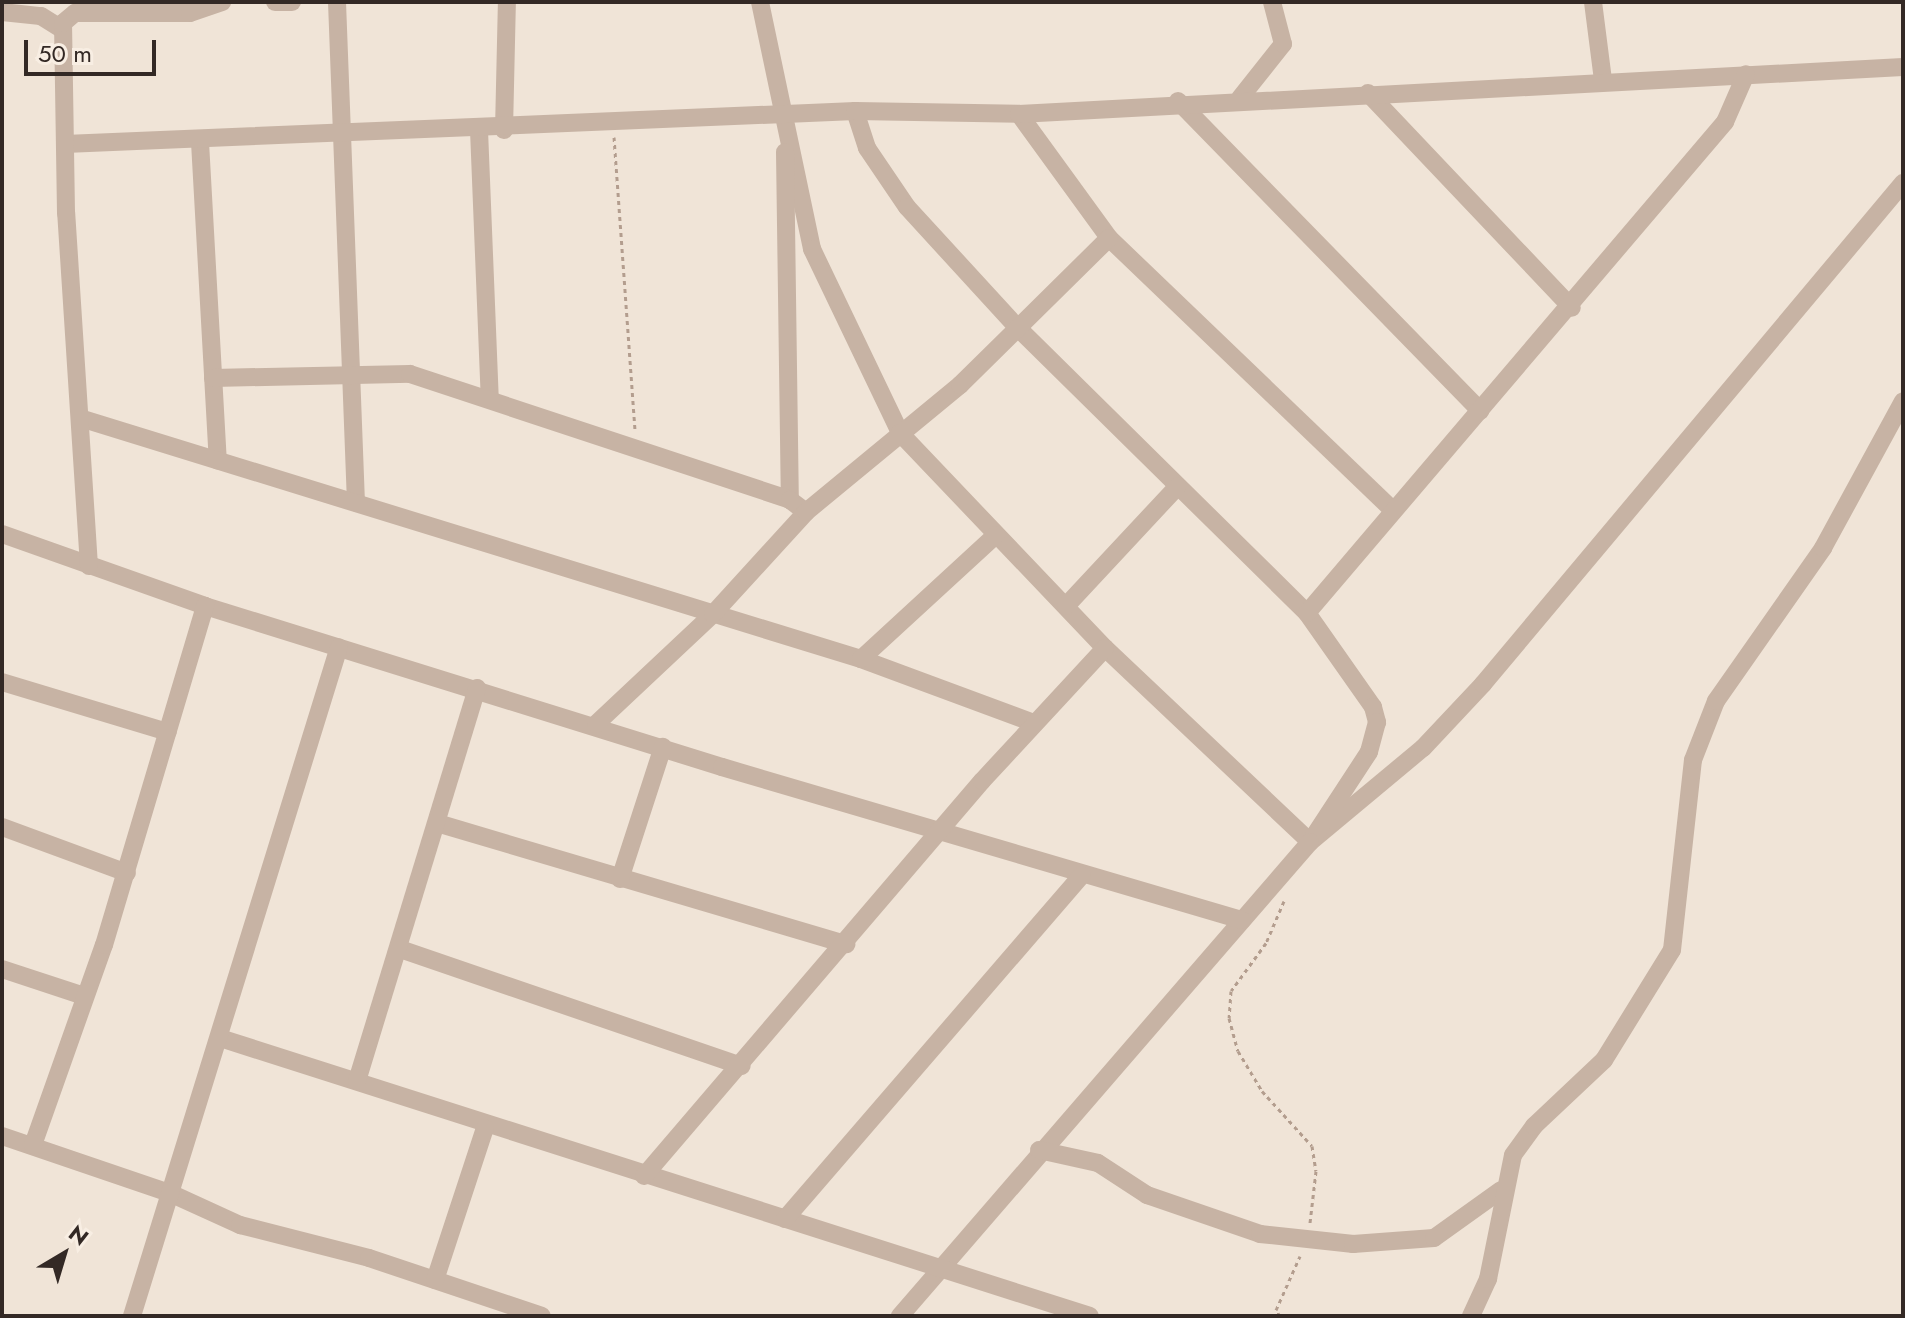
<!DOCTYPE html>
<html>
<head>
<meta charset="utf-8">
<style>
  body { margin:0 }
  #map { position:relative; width:1905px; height:1318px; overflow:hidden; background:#f0e4d7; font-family:Jost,sans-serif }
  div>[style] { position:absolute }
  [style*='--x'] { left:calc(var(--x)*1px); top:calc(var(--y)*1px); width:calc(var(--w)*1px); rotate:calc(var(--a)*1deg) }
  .path>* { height:3px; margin-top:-1.5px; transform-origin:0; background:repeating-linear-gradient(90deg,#b39d8e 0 4px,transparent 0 8px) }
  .street>* { height:18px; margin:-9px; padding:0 9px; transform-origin:9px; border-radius:9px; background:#c7b3a4 }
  span { translate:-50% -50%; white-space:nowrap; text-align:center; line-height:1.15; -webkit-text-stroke:6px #f8eee3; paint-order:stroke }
  .frame { position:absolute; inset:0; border:4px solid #332925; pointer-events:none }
  .north { position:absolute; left:24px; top:1214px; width:80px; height:80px; -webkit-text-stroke:6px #f8eee3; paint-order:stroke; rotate:38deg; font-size:22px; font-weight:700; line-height:32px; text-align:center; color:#332925 }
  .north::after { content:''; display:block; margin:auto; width:28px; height:36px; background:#332925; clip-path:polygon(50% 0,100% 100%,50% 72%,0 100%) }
  .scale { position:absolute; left:24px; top:40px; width:132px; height:36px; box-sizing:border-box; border:4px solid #332925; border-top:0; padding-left:10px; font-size:24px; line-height:28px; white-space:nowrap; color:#332925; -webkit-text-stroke:6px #f8eee3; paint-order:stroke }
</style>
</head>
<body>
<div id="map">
  <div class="path">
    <div style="--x:614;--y:137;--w:293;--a:85.9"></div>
    <div style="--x:1284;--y:901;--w:46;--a:113.2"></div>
    <div style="--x:1266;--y:943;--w:59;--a:126.1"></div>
    <div style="--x:1231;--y:991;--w:27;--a:94"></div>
    <div style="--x:1229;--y:1018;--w:34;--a:75"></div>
    <div style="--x:1238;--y:1051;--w:47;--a:59"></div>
    <div style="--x:1262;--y:1091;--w:74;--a:47.7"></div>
    <div style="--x:1312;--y:1146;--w:25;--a:81"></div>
    <div style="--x:1316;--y:1171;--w:52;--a:96.6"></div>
    <div style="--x:1280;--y:1316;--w:7;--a:-124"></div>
    <div style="--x:1276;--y:1310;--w:59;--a:-66"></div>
  </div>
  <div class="street">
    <div style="--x:275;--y:2;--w:17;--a:0"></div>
    <div style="--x:337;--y:2;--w:501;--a:87.83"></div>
    <div style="--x:760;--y:2;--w:252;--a:78.1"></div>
    <div style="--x:812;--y:249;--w:204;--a:64.4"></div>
    <div style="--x:900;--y:433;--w:297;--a:46.4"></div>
    <div style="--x:1105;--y:648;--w:282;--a:43.4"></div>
    <div style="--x:1310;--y:842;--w:147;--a:-39.8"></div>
    <div style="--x:1423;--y:748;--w:88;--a:-46.8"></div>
    <div style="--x:1483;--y:684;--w:654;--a:-50.03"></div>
    <div style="--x:1593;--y:2;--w:79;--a:82.7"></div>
    <div style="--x:2;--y:12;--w:39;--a:6"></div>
    <div style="--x:41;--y:16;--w:25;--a:32"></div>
    <div style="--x:1368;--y:93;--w:296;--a:46.5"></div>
    <div style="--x:1240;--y:98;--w:69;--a:-51.5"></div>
    <div style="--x:1283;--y:44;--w:43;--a:-104.7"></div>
    <div style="--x:1178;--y:101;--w:433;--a:45.7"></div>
    <div style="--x:855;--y:111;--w:39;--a:72"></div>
    <div style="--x:867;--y:148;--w:71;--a:55.9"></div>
    <div style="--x:907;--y:207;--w:164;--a:47.5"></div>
    <div style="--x:1018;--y:328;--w:406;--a:44.6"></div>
    <div style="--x:1307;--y:613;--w:115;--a:54.9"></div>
    <div style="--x:1373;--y:707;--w:16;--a:75"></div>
    <div style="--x:1377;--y:722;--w:31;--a:105"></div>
    <div style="--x:1369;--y:752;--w:108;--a:123.2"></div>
    <div style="--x:1310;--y:842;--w:627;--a:130.86"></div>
    <div style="--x:1019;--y:114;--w:153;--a:54"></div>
    <div style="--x:1109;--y:238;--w:393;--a:43.8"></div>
    <div style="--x:479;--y:130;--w:269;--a:87.7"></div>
    <div style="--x:504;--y:130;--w:128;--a:-88.7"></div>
    <div style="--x:200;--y:142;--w:319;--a:86.8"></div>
    <div style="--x:65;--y:144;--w:791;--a:-2.39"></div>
    <div style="--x:855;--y:111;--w:164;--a:1"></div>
    <div style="--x:1019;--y:114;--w:885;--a:-3.04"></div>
    <div style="--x:785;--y:152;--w:348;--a:89.2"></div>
    <div style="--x:213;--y:378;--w:197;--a:-1.2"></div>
    <div style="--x:410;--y:374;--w:400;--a:18.3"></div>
    <div style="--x:790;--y:500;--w:20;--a:37"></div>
    <div style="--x:80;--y:418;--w:817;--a:17.15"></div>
    <div style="--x:861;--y:659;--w:184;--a:20.3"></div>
    <div style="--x:2;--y:534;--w:215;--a:19.5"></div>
    <div style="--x:205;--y:606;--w:541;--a:17.3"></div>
    <div style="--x:722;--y:767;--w:542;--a:16.4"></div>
    <div style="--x:89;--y:566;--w:354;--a:-93.7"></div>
    <div style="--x:66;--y:213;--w:190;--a:-90.9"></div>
    <div style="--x:63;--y:23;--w:16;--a:-40"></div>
    <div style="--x:75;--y:13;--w:115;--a:0"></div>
    <div style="--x:190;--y:13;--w:34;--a:-19"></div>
    <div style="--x:1066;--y:606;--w:163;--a:-47"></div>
    <div style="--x:1307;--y:613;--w:645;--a:-49.59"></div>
    <div style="--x:1725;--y:122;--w:52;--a:-66.4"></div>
    <div style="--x:861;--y:659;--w:183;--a:-42.6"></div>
    <div style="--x:2;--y:682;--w:173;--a:16.8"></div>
    <div style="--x:596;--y:724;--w:161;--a:-43.2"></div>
    <div style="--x:713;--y:614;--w:138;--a:-47.6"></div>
    <div style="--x:806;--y:512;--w:200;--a:-39.5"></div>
    <div style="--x:960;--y:385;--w:209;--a:-44.6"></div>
    <div style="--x:437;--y:823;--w:427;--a:16.5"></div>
    <div style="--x:2;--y:827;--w:133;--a:20.2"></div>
    <div style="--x:620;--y:879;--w:139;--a:-72"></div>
    <div style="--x:400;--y:949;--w:361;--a:18.9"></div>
    <div style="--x:2;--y:969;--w:86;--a:18.2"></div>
    <div style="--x:220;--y:1038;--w:913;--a:17.72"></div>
    <div style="--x:357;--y:1081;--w:411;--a:-73"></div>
    <div style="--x:2;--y:1136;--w:180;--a:18.8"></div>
    <div style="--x:172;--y:1194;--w:75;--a:24.5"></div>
    <div style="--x:240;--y:1225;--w:133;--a:14.3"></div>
    <div style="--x:369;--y:1258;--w:182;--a:18.5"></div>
    <div style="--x:33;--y:1145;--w:212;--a:-70.5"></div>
    <div style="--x:104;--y:945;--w:354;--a:-73.4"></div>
    <div style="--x:1039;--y:1150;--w:60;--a:12.4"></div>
    <div style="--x:1098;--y:1163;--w:59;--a:33.1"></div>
    <div style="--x:1147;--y:1195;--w:120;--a:19"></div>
    <div style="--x:1260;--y:1234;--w:94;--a:6.1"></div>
    <div style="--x:1353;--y:1244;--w:81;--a:-4.2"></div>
    <div style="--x:1434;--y:1238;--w:82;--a:-35.6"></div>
    <div style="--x:644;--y:1176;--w:520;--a:-49.45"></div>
    <div style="--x:982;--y:781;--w:181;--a:-47.2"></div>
    <div style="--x:785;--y:1219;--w:454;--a:-49.2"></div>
    <div style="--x:435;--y:1280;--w:160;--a:-71.8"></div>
    <div style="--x:132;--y:1316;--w:700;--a:-72.81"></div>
    <div style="--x:1471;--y:1316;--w:41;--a:-65.3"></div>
    <div style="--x:1488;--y:1279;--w:126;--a:-78.6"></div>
    <div style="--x:1513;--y:1155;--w:36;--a:-54"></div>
    <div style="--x:1534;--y:1126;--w:96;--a:-43.3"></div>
    <div style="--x:1604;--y:1060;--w:129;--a:-58.3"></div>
    <div style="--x:1672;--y:950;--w:191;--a:-83.7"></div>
    <div style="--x:1693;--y:760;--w:63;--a:-68.7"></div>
    <div style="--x:1716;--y:701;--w:187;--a:-55"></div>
    <div style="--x:1823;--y:548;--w:167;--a:-61.4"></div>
  </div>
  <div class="frame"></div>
  <div class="north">N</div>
  <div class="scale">50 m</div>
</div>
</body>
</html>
